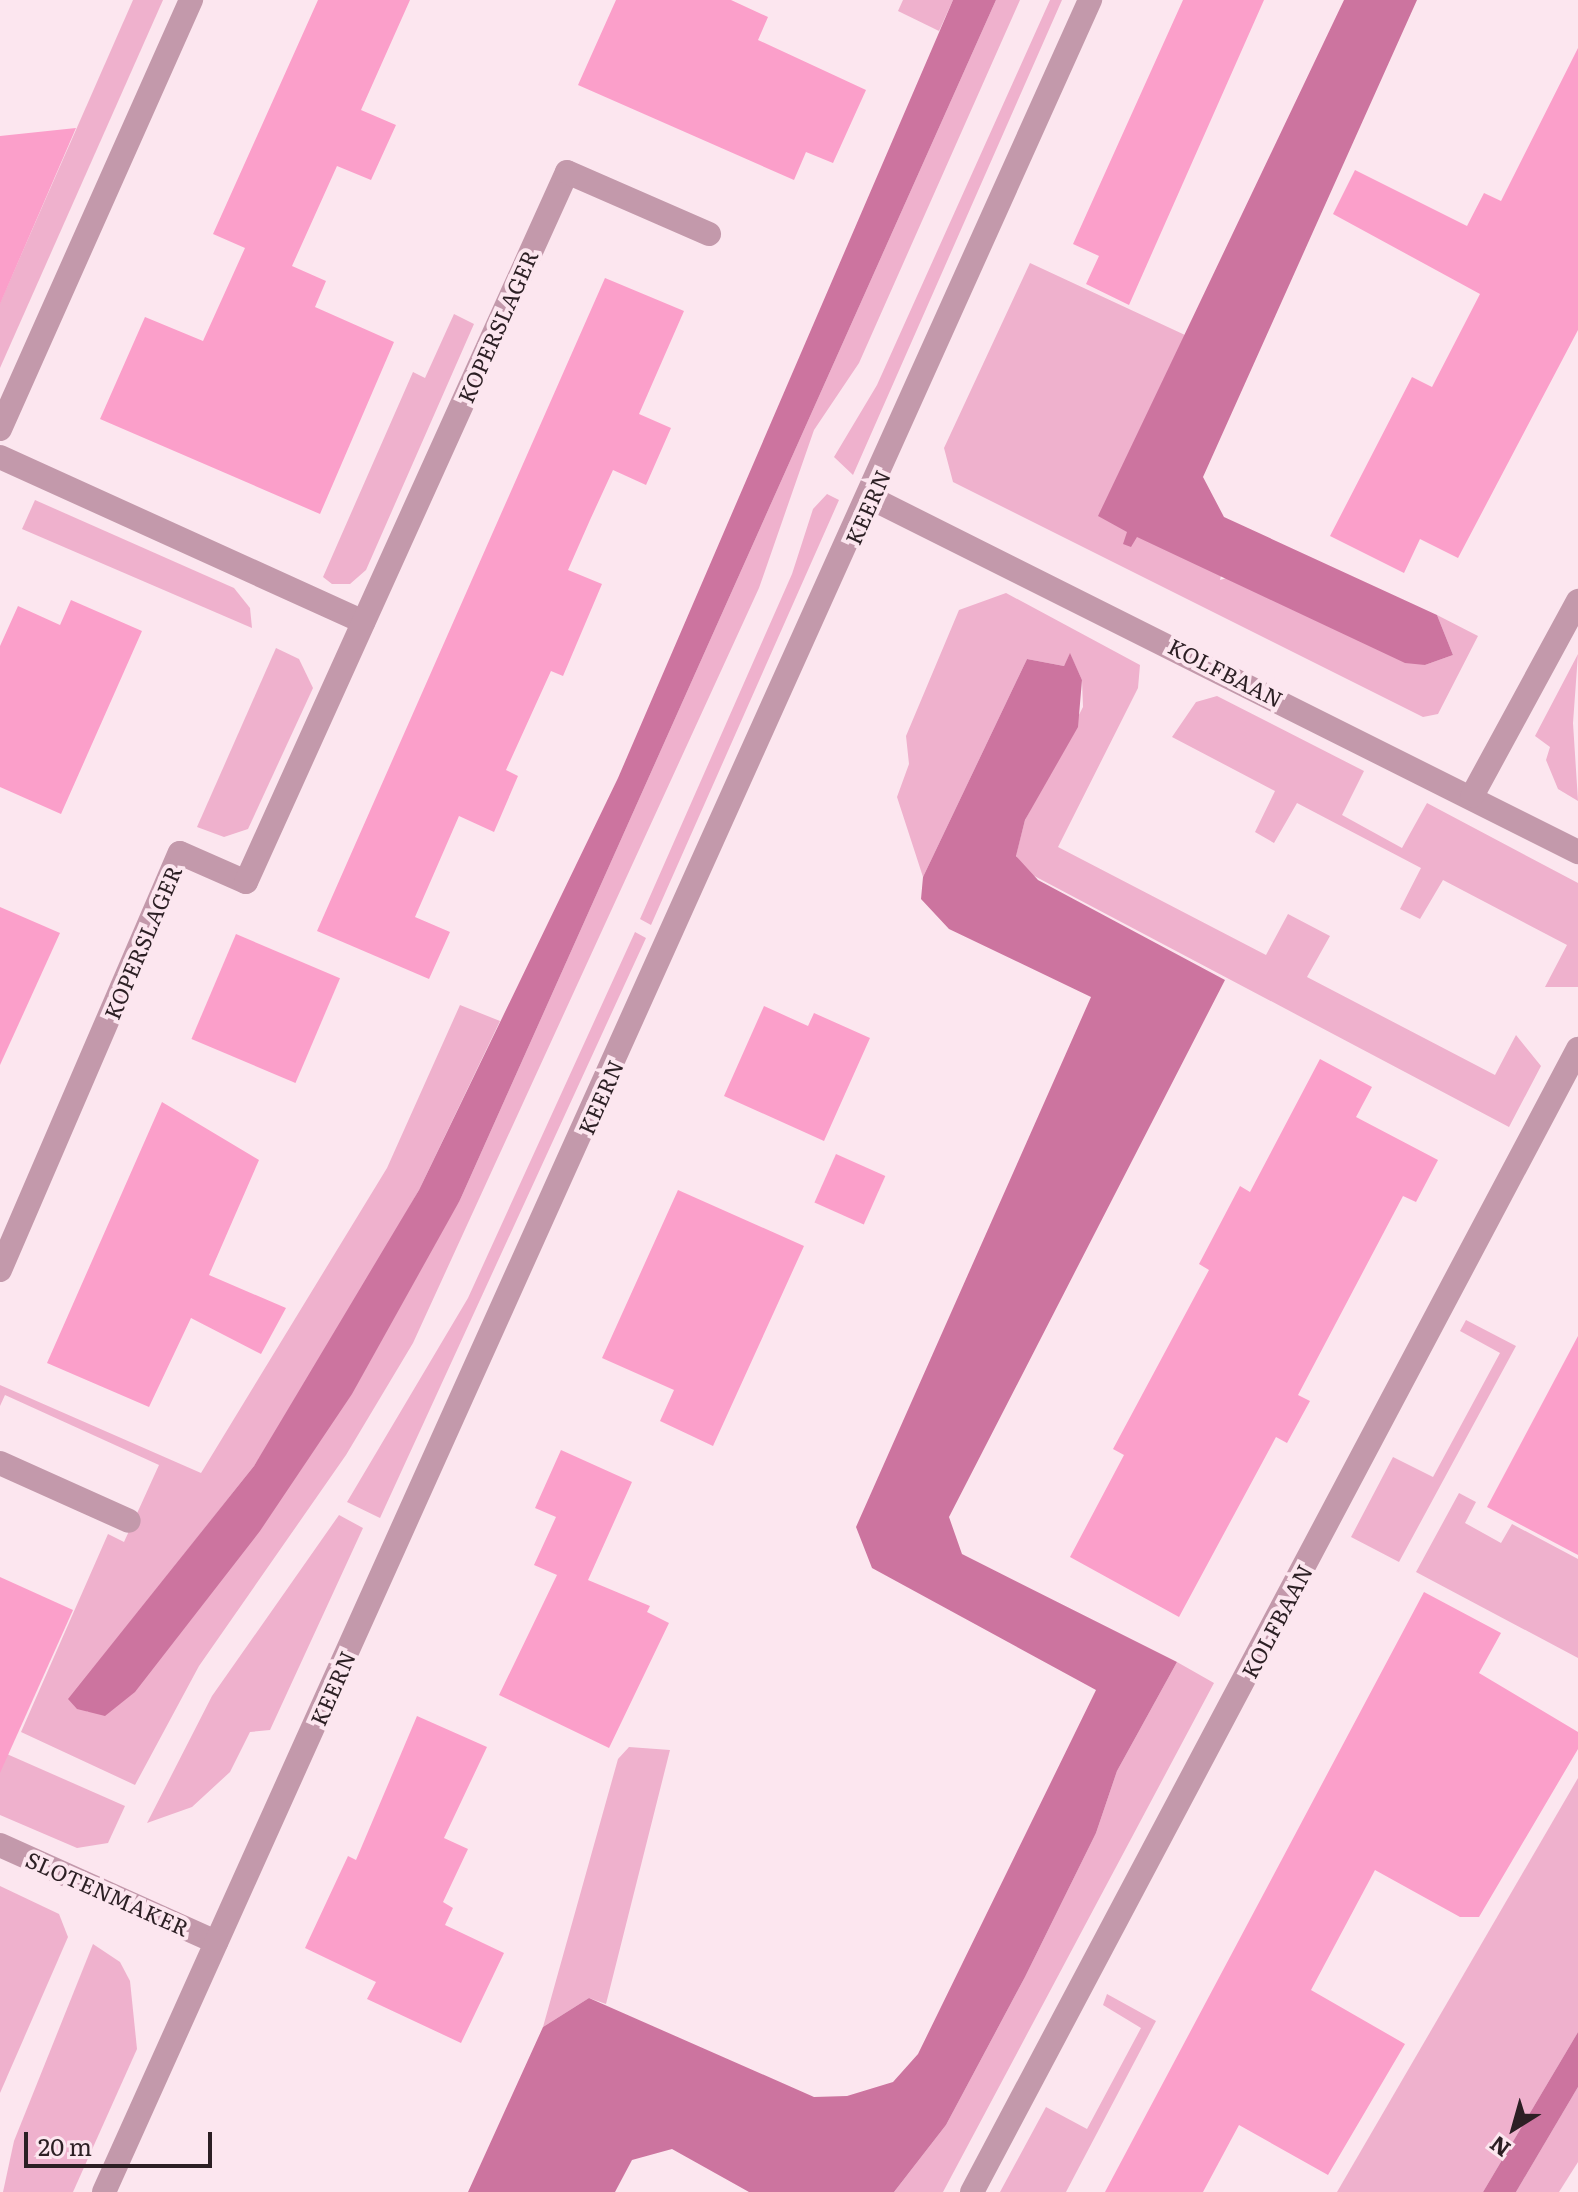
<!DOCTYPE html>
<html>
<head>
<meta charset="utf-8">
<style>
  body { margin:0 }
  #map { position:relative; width:1578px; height:2192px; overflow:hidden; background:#fce6ef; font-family:Literata,serif }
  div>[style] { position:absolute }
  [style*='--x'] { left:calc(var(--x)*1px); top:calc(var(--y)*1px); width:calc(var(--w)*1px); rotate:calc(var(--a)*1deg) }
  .green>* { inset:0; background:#efb1cd }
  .water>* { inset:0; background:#cc749f }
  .building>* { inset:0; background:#fb9fca; transform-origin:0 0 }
  .minor>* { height:24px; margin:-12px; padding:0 12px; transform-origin:12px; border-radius:12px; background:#c399ab }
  span { translate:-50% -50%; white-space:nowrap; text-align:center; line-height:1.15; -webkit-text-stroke:8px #fce6ef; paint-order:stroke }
  .street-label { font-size:22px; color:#2c1f24 }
  .north { position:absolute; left:1474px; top:2088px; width:80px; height:80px; -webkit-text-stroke:6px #fce6ef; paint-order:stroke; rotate:217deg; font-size:22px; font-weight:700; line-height:32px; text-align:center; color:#2c1f24 }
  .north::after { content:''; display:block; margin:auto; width:28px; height:36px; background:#2c1f24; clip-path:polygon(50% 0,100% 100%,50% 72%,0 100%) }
  .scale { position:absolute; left:24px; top:2132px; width:188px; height:36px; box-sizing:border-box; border:4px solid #2c1f24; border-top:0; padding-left:10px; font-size:24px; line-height:28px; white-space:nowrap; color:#2c1f24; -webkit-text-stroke:6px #fce6ef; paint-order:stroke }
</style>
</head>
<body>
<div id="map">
  <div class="green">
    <div style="clip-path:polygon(133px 0,163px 0,0 368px,0 303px)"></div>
    <div style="clip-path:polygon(903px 0,953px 0,939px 31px,898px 11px)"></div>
    <div style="clip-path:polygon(996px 0,1020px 0,859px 363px,814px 430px,759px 588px,413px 1343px,346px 1455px,199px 1666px,135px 1785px,21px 1732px,108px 1534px,124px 1542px,159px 1465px,5px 1395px,0 1406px,0 1385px,201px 1473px,387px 1168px,460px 1005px,500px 1021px,419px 1190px,317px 1370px,254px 1466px,69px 1699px,88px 1712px,460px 1200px)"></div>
    <div style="clip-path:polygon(1050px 0,1062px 0,853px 475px,834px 457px,877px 385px)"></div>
    <div style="clip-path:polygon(1030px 263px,1185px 335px,1099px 516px,1222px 571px,1220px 580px,1233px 576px,1425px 665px,1453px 655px,1437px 615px,1478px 636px,1438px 714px,1423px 717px,953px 482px,944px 448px)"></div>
    <div style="clip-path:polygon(454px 314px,474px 324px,366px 570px,350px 584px,332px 584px,323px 577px,413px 372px,425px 378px)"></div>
    <div style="clip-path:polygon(827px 494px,839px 500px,651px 925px,640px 919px,792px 574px,813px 509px)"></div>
    <div style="clip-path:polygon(35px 500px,234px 588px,250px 608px,252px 628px,22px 529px)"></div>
    <div style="clip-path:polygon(1006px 593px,1140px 665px,1138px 688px,1058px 847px,1266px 955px,1288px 914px,1330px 936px,1307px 977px,1495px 1075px,1516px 1035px,1541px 1066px,1509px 1127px,1023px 870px,1016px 855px,1025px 820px,1083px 707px,1082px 680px,1070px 654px,1064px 666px,1027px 659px,923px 877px,897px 797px,909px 764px,906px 736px,959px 610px)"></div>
    <div style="clip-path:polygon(276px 648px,299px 659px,313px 688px,248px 829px,224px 837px,197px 827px)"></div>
    <div style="clip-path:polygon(1578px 654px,1573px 723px,1578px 801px,1558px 789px,1546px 760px,1550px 747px,1535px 736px)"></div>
    <div style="clip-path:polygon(1217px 696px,1364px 771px,1342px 815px,1402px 848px,1427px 803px,1578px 883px,1578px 987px,1545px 987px,1567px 945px,1443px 880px,1420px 919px,1400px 909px,1421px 868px,1297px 803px,1274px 843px,1255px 832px,1275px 791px,1172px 737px,1196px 702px)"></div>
    <div style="clip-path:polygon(635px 932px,646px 938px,380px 1518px,347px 1502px,468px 1298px)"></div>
    <div style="clip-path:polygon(1466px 1320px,1516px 1346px,1399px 1562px,1351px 1537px,1393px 1457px,1433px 1477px,1500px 1353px,1460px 1331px)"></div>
    <div style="clip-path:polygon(1459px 1493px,1476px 1502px,1465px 1523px,1501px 1543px,1512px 1524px,1578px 1559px,1578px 1658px,1416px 1572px)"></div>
    <div style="clip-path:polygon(339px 1515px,363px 1528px,270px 1730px,250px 1732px,230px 1772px,192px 1807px,147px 1823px,212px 1696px)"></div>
    <div style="clip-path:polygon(1177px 1662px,1214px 1683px,943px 2192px,894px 2192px,946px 2125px,1025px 1977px,1096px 1833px,1117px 1771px)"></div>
    <div style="clip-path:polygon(629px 1747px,670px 1750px,606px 2004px,589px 1998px,543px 2027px,618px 1759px)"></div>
    <div style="clip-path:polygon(0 1751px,125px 1806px,108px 1843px,77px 1848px,0 1815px)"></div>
    <div style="clip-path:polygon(1578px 1778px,1578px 2032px,1483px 2192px,1337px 2192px)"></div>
    <div style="clip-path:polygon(0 1886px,59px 1914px,68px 1937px,0 2093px)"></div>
    <div style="clip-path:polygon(93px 1944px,120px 1962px,130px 1981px,137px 2049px,73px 2192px,3px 2192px,14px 2141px)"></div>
    <div style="clip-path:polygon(1107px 1994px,1156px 2021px,1066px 2192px,1000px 2192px,1046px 2107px,1087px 2129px,1141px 2028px,1103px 2005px)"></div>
    <div style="clip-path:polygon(1578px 2087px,1578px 2162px,1559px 2192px,1516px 2192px)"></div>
  </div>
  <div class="water">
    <div style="clip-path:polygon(953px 0,996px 0,460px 1200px,352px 1394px,260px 1531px,135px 1692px,105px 1716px,77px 1709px,68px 1699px,254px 1466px,419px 1190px,618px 778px)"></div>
    <div style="clip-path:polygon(1344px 0,1417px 0,1203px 477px,1224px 517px,1437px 615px,1453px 655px,1425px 665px,1405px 663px,1137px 537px,1131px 547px,1123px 544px,1127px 532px,1098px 516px)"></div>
    <div style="clip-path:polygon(1070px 653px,1082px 680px,1078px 727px,1025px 820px,1016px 856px,1038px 880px,1225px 980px,949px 1517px,962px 1554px,1177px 1662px,1117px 1771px,1096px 1833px,1025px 1977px,946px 2125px,894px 2192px,749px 2192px,672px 2149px,632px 2160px,615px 2192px,468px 2192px,543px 2027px,589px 1998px,814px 2097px,847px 2096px,893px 2082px,918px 2054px,1096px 1690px,872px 1568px,856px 1527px,1091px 997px,949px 929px,921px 899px,923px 877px,1027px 659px,1064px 666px)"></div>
    <div style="clip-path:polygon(1578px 2032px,1578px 2087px,1516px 2192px,1483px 2192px)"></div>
  </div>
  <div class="building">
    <div style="clip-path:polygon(318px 0,410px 0,361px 110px,396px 125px,371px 180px,337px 166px,292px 266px,326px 281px,315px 307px,394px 342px,320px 514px,100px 419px,145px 317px,203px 341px,245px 248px,213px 234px)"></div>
    <div style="clip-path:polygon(616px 0,731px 0,768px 17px,758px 40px,866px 90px,833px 163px,806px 152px,794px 180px,578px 85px)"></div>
    <div style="clip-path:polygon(1183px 0,1264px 0,1129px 305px,1086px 284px,1099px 256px,1073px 244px)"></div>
    <div style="clip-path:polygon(1578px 48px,1578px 330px,1458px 558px,1420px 539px,1404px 573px,1330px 536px,1412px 377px,1432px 387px,1480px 294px,1333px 214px,1355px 170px,1467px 226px,1484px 193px,1501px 201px)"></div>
    <div style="clip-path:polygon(76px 128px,0 304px,0 136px)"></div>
    <div style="clip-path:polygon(605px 278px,684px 311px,639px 414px,671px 428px,646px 485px,613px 470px,590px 520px,568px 570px,602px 584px,563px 676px,551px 671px,506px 770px,518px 776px,494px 832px,459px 816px,415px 917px,450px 932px,429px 979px,317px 931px)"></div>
    <div style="clip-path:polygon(71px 600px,142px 631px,61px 814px,0 787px,0 646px,18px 606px,60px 625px)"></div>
    <div style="clip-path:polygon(0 907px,60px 933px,0 1065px)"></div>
    <div style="left:236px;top:934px;width:113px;height:114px;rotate:23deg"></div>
    <div style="clip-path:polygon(764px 1006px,808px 1026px,814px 1013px,870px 1038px,824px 1141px,724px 1096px)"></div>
    <div style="clip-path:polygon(1320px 1059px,1372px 1087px,1356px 1117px,1438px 1160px,1416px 1202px,1403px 1196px,1298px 1395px,1310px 1401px,1287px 1443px,1276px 1437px,1179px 1617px,1070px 1557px,1124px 1455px,1113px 1449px,1209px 1270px,1199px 1264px,1240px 1186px,1250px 1192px)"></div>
    <div style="clip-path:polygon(162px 1102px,259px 1160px,209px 1275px,286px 1308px,261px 1354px,191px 1318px,149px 1407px,47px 1363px)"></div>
    <div style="left:836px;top:1154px;width:54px;height:53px;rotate:24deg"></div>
    <div style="clip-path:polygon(678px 1190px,804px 1246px,713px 1446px,660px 1421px,674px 1390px,602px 1358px)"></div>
    <div style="clip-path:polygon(1578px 1336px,1578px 1555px,1487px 1507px)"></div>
    <div style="clip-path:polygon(561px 1450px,632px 1482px,588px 1580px,650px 1606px,647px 1612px,669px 1623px,609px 1748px,499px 1695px,557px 1575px,534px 1565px,556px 1517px,535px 1508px)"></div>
    <div style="clip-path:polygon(0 1577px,73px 1610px,0 1773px)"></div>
    <div style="clip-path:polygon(1424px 1592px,1501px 1633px,1479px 1673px,1578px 1732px,1578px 1749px,1479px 1917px,1460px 1917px,1375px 1870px,1311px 1990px,1405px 2044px,1328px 2175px,1239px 2125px,1203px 2192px,1105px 2192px)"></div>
    <div style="clip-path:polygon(417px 1716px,487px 1747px,444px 1838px,468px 1849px,443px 1902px,453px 1908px,445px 1925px,504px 1953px,461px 2043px,367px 1999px,376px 1982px,305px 1948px,348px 1856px,356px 1860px)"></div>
  </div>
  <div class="minor">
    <div style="--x:0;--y:429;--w:470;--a:-66"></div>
    <div style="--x:0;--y:457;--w:399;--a:24.4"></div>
    <div style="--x:871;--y:498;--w:791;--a:26.6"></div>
    <div style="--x:1472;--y:796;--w:222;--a:-61.5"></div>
    <div style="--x:0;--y:1270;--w:454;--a:-66.7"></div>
    <div style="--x:180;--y:853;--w:72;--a:23.7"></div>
    <div style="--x:246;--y:882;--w:779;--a:-65.67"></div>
    <div style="--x:567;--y:172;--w:155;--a:23.6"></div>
    <div style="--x:0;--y:1463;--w:141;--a:24.2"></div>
    <div style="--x:0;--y:1845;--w:237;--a:24.2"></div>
    <div style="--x:104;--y:2192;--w:2404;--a:-65.78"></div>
    <div style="--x:972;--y:2192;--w:1294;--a:-62.07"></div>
  </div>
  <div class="street-label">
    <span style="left:497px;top:326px;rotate:-66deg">KOPERSLAGER</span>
    <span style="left:867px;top:507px;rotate:-66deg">KEERN</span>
    <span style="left:1226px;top:672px;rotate:27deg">KOLFBAAN</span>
    <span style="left:142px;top:942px;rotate:-67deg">KOPERSLAGER</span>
    <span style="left:600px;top:1097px;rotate:-66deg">KEERN</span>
    <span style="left:1276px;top:1621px;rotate:-62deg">KOLFBAAN</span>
    <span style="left:332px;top:1688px;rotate:-66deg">KEERN</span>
    <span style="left:108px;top:1893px;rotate:24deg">SLOTENMAKER</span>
  </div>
  <div class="north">N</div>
  <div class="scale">20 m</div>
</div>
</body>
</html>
